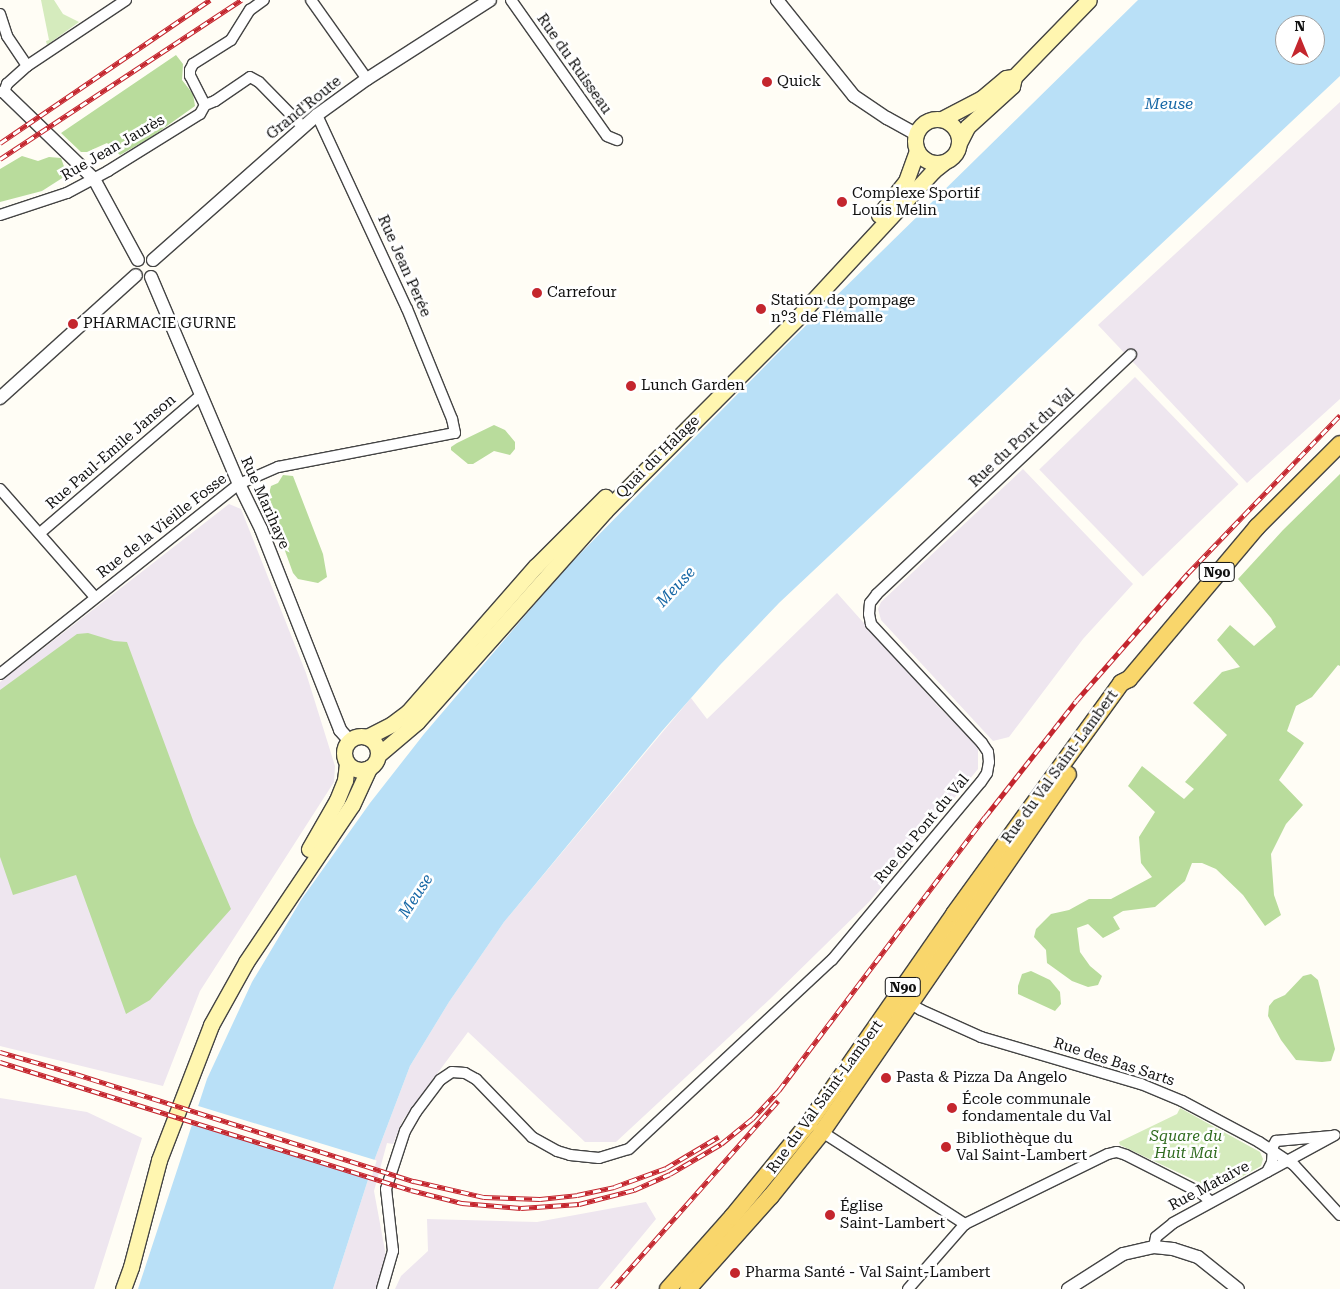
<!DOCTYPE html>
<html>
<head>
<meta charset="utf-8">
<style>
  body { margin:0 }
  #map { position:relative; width:1340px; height:1289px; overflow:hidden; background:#fffdf5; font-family:"Roboto Serif",serif }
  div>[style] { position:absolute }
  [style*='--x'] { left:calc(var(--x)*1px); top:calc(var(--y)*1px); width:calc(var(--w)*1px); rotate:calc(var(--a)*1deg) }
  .industrial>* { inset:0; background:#eee6ef; transform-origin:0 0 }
  .green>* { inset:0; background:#d5ebbd }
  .forest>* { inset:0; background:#b9dc9c }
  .water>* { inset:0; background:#b9e0f7 }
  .pier>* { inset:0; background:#fffdf5; transform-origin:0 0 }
  .roads { filter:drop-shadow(1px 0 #444) drop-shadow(-1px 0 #444) drop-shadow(0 1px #444) drop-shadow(0 -1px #444) }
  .minor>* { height:10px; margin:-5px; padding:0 5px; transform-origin:5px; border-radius:5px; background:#fff }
  .tertiary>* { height:12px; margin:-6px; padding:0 6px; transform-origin:6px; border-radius:6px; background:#fff }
  .secondary>* { height:15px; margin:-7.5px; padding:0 7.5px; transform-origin:7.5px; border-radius:7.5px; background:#fff6b0 }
  .secondary>.ring { margin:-7.5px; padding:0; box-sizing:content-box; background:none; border:15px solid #fff6b0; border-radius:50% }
  .primary>* { height:16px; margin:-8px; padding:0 8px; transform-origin:8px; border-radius:8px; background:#f9d66b }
  .rail>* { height:4.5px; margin-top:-2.25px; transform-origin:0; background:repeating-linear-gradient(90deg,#fff 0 8px,#c4262e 0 16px); box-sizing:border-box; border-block:1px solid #c4262e }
  .dots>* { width:14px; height:14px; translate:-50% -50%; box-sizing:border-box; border:2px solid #fff; border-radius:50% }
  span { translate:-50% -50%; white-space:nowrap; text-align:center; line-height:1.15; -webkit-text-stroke:5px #fff; paint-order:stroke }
  .shield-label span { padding:1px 4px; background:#fff; border:1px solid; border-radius:4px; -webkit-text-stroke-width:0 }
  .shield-label { font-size:14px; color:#111; font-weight:700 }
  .street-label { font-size:15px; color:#111 }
  .poi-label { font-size:15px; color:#111 }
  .left { translate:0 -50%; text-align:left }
  .park-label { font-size:15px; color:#2f6b1f; font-style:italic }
  .water-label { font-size:16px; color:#1768a6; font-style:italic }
  .north { position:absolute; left:1275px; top:15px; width:50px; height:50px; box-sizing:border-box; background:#fff; border:1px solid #a0a0a0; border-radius:50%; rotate:0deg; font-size:14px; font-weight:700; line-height:20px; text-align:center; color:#111 }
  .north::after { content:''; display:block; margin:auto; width:18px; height:22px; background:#c4262e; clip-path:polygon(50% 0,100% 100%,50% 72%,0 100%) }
</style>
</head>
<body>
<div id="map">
  <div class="industrial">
    <div style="clip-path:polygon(1340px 102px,1340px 399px,1247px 483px,1098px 325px)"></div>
    <div style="left:1135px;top:377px;width:149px;height:133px;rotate:46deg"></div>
    <div style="clip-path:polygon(1023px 469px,1133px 584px,1083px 639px,1009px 737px,993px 741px,881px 620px,878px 609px,881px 602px)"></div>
    <div style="clip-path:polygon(229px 504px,241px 509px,306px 673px,335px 766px,334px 782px,200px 991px,163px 1086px,0 1046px,0 682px)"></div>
    <div style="clip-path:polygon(837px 593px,937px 705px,978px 747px,978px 769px,869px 902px,770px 999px,616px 1142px,585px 1142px,468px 1032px,403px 1120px,393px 1144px,387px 1143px,374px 1191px,386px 1256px,376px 1289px,333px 1289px,374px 1161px,410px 1066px,449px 1002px,504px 922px,691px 698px,707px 719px)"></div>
    <div style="clip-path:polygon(0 1098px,87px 1112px,142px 1138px,94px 1289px,0 1289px)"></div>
    <div style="clip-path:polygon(646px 1202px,656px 1219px,598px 1289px,395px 1289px,401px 1276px,428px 1251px,427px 1219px,537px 1222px)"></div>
  </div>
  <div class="green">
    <div style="clip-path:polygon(41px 0,54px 0,63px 14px,79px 22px,47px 45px,46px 41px,49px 40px)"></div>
    <div style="clip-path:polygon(1180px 1108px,1260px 1152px,1263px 1159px,1261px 1166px,1227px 1185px,1209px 1187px,1120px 1145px,1119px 1142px,1177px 1114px)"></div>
  </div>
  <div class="forest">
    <div style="clip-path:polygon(176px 55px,183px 64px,182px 80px,193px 94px,195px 106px,150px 138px,120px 155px,107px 143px,87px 152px,81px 152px,61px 133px)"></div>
    <div style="clip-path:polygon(22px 156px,38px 161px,49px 157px,61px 158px,67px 175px,42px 191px,0 202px,0 169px)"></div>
    <div style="clip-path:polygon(494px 425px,505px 430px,515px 442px,515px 449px,510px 455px,494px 451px,473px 464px,468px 464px,451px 450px,451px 447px,457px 443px)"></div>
    <div style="clip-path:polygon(1340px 474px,1340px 666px,1338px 665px,1312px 697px,1296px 706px,1287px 731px,1304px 743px,1279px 780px,1303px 805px,1286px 824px,1271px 854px,1274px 895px,1281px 915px,1265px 926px,1243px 895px,1216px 869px,1202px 863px,1192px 863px,1185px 881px,1155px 907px,1123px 911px,1113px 917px,1120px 929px,1103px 938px,1088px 924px,1077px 928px,1080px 952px,1090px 966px,1102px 976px,1098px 985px,1088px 987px,1072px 981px,1047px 963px,1046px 950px,1034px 937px,1036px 929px,1051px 914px,1069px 910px,1089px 899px,1111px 899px,1152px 877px,1141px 863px,1139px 837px,1155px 812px,1128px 786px,1142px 766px,1184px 799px,1194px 789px,1185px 782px,1227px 735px,1193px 703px,1222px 672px,1240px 667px,1217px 640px,1230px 625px,1254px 646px,1276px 627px,1271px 618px,1238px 579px,1283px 530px)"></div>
    <div style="clip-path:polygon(283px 475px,293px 476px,323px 554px,327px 577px,318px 583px,298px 579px,293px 573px,267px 501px,271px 486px,278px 483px)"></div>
    <div style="clip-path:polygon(88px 633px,114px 641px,127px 642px,194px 823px,231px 909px,150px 1000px,126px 1014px,76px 875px,13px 895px,0 857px,0 690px,77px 634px)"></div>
    <div style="clip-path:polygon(1031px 971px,1050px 980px,1060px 992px,1061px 1004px,1055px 1011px,1018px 994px,1018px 986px,1022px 974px)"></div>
    <div style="clip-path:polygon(1311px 974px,1318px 980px,1335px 1049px,1331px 1061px,1322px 1062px,1296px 1060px,1281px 1040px,1268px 1016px,1269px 1006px,1274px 1000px,1285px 995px,1303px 976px)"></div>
  </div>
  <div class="water">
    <div style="clip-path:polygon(evenodd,1138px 0,1340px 0,1340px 76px,779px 603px,720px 665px,662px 731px,504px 922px,449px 1002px,410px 1066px,374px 1161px,333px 1289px,138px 1289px,207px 1079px,252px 982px,301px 900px,370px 803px,424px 734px,564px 570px,778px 353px,1138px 0,1285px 25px,1315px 25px,1315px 55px,1285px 55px,1285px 25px)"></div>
  </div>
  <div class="pier">
    <div style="left:195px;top:1105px;width:190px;height:19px;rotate:17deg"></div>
  </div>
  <div class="roads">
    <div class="minor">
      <div style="--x:311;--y:0;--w:97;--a:54.7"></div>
      <div style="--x:511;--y:0;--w:166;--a:54.8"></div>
      <div style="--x:607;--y:136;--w:11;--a:22"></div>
      <div style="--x:0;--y:14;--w:23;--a:72"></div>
      <div style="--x:7;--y:36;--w:36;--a:56"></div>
      <div style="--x:0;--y:92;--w:4;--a:0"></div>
      <div style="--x:4;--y:92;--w:9;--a:-69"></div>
      <div style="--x:7;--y:84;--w:27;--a:-42"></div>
      <div style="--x:27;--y:66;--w:119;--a:-33.7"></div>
      <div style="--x:205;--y:105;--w:11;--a:-22"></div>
      <div style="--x:215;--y:101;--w:42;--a:-34.4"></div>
      <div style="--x:250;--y:77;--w:10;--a:29"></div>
      <div style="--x:259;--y:82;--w:63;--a:45.6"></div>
      <div style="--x:0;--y:215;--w:71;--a:-18.2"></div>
      <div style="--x:67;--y:193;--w:47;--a:-28.2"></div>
      <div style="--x:108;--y:171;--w:108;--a:-31.8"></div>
      <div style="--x:200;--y:114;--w:10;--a:-61"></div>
      <div style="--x:205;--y:105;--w:33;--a:-117"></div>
      <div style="--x:190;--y:76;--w:6;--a:-90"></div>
      <div style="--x:190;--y:70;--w:7;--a:-63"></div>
      <div style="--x:193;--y:64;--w:45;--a:-32.3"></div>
      <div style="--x:231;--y:40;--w:36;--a:-58"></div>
      <div style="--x:250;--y:10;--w:17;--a:-36"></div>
      <div style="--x:0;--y:489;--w:144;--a:48.7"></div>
      <div style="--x:40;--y:533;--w:212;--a:-40.6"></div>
      <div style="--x:0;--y:674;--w:305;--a:-38.5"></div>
      <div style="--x:239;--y:484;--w:43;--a:-23.6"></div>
      <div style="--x:278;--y:467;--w:180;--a:-10.9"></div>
      <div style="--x:455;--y:433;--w:14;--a:-102"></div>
      <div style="--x:452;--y:419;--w:119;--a:-112.2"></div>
      <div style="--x:407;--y:309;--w:214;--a:-114.9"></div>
      <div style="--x:906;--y:1001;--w:17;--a:31"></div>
      <div style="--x:921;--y:1010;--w:66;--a:24.2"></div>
      <div style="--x:981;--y:1037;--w:167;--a:16.4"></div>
      <div style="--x:1141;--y:1084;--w:44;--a:22.5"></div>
      <div style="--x:1182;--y:1101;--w:87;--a:28"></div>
      <div style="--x:1259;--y:1142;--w:42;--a:33.3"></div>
      <div style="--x:1294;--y:1165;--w:68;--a:47.4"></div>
      <div style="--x:819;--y:1130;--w:174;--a:32.8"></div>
      <div style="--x:1267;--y:1172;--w:11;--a:-63"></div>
      <div style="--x:1272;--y:1162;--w:16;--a:-86"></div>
      <div style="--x:1273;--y:1146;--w:6;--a:-59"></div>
      <div style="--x:1276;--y:1141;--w:56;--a:-5.1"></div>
      <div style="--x:1154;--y:1247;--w:10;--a:-79"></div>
      <div style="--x:1156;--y:1237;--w:22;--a:-39"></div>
      <div style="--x:1173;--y:1223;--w:184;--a:-28.5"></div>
      <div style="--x:382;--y:1289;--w:40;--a:-74"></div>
      <div style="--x:393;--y:1251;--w:62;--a:-96.4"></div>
      <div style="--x:386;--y:1189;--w:61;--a:-71.9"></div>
      <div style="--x:405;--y:1131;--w:22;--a:-60"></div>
      <div style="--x:416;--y:1112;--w:40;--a:-53"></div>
      <div style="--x:440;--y:1080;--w:14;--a:-34"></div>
      <div style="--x:452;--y:1072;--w:13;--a:4"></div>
      <div style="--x:465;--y:1073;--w:13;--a:29"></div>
      <div style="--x:476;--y:1079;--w:81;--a:46"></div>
      <div style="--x:532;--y:1137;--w:29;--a:29"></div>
      <div style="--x:557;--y:1151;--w:14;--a:17"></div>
      <div style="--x:570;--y:1155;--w:29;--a:6"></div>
      <div style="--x:599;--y:1158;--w:31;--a:-17"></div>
      <div style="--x:629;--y:1149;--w:277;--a:-43"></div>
      <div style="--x:832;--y:960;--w:232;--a:-50.1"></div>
      <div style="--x:981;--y:782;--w:11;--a:-56"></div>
      <div style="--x:987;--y:773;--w:11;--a:-80"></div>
      <div style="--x:989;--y:762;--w:10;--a:-96"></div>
      <div style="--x:988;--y:752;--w:11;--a:-124"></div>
      <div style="--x:982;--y:743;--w:163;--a:-133"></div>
      <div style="--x:871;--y:624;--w:10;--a:-101"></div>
      <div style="--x:869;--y:614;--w:11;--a:-85"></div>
      <div style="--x:870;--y:603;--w:11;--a:-52"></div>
      <div style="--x:877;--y:594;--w:349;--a:-43.3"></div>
      <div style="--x:908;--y:1289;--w:86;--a:-48.8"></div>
      <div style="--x:965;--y:1224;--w:159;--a:-26.1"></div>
      <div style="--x:1108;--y:1154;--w:9;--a:-13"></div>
      <div style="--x:1117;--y:1152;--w:9;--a:18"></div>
      <div style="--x:1126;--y:1155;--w:84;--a:26.9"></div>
      <div style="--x:1201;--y:1193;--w:13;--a:42"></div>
    </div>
    <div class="tertiary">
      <div style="--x:777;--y:0;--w:123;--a:51.3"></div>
      <div style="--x:854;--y:96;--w:40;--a:34"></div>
      <div style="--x:887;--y:118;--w:33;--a:29"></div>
      <div style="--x:4;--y:92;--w:125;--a:44"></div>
      <div style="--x:94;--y:179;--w:92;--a:61.5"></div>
      <div style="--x:153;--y:260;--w:219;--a:-41.5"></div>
      <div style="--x:317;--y:115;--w:62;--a:-35.8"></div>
      <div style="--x:367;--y:79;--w:146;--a:-32.7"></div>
      <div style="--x:151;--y:277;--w:225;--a:67"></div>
      <div style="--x:239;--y:484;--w:50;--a:63.9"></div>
      <div style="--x:261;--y:529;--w:216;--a:68.5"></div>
      <div style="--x:340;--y:730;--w:13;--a:48"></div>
      <div style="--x:0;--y:398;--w:183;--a:-42.1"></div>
      <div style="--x:1068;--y:1289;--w:65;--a:-32.5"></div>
      <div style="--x:1123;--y:1254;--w:32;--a:-13"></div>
      <div style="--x:1154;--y:1247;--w:19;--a:6"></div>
      <div style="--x:1173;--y:1249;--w:26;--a:18"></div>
      <div style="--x:1198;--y:1257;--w:51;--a:38.7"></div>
    </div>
    <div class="secondary">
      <div class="ring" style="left:915px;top:119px;width:29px;height:29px"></div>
      <div style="--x:942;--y:119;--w:45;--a:-27.7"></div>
      <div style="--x:982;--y:98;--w:31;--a:-40"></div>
      <div style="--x:1006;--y:78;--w:7;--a:-8"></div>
      <div style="--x:960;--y:141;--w:16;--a:-63"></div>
      <div style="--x:967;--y:127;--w:61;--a:-42.3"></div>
      <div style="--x:1012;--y:86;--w:9;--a:-77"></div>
      <div style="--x:1014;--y:77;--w:107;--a:-45.8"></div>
      <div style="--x:879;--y:215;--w:43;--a:-51.5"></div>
      <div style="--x:906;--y:181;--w:32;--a:-70"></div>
      <div class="ring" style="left:344px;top:736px;width:19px;height:19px"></div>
      <div style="--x:367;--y:737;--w:28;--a:-27"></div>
      <div style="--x:392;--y:724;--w:20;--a:-37"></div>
      <div style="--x:408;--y:712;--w:194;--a:-48.8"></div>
      <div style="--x:536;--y:566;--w:98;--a:-45"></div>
      <div style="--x:378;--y:755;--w:51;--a:-40.2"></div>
      <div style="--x:417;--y:722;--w:283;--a:-48.3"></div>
      <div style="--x:605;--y:511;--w:271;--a:-45.1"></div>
      <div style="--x:796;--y:319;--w:202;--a:-47.2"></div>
      <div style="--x:933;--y:171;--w:13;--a:-39"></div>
      <div style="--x:309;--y:849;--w:56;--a:-60.3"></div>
      <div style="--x:337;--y:800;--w:22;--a:-68"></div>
      <div style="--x:345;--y:780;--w:16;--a:-83"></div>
      <div style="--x:123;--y:1289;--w:23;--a:-70"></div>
      <div style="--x:131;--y:1267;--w:111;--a:-75.3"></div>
      <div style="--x:159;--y:1160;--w:145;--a:-68.9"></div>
      <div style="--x:211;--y:1025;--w:72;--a:-60.9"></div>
      <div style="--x:246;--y:962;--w:189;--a:-56"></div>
      <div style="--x:352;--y:805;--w:41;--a:-65.3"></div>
    </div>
    <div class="primary">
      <div style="--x:668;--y:1289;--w:96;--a:-48.4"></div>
      <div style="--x:732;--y:1217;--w:122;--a:-50.7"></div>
      <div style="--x:809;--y:1123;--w:254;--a:-55.2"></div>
      <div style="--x:954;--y:914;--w:285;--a:-54.1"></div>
      <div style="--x:1121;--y:683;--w:9;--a:-27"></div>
      <div style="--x:1129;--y:679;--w:199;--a:-49.9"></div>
      <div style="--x:1257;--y:527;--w:117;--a:-45"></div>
      <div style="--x:688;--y:1289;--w:125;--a:-48.3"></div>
      <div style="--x:771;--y:1196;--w:82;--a:-51.4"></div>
      <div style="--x:822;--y:1132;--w:434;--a:-55.5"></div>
    </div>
  </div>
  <div class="rail">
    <div style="--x:0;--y:143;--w:254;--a:-34.3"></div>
    <div style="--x:0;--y:159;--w:289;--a:-33.4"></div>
    <div style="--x:0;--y:1052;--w:79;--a:16.1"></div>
    <div style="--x:76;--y:1074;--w:355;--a:17.6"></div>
    <div style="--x:414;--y:1181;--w:72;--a:12.9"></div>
    <div style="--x:484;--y:1197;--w:56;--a:2"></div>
    <div style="--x:540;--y:1199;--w:37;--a:-6"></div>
    <div style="--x:577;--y:1195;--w:38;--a:-12"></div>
    <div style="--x:614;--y:1187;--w:55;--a:-20.1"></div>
    <div style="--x:666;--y:1168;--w:61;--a:-30.8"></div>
    <div style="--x:0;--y:1062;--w:430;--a:17.3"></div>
    <div style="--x:411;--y:1190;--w:53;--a:14.3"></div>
    <div style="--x:462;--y:1203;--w:59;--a:4.8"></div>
    <div style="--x:521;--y:1208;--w:58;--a:-3.9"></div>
    <div style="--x:579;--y:1204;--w:57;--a:-14.3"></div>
    <div style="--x:634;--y:1190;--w:39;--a:-24"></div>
    <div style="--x:670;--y:1174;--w:59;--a:-30.5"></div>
    <div style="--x:721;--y:1144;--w:40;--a:-39"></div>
    <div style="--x:752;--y:1119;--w:40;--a:-47"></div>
    <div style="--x:779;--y:1090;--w:342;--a:-53"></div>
    <div style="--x:985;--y:817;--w:147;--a:-51.9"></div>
    <div style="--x:1076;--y:701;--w:170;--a:-48.8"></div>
    <div style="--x:1188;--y:573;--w:219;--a:-46.1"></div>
    <div style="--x:612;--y:1289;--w:251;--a:-48.6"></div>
  </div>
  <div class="dots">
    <div style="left:767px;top:82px;background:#c4262e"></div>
    <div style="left:842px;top:202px;background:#c4262e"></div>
    <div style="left:537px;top:293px;background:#c4262e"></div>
    <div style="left:761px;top:309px;background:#c4262e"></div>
    <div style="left:73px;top:324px;background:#c4262e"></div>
    <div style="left:631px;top:386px;background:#c4262e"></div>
    <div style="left:886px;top:1078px;background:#c4262e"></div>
    <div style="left:952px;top:1108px;background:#c4262e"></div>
    <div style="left:946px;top:1147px;background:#c4262e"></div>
    <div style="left:830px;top:1215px;background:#c4262e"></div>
    <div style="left:735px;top:1273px;background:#c4262e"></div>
  </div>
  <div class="shield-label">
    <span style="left:1217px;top:572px">N90</span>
    <span style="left:903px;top:987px">N90</span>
  </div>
  <div class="street-label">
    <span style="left:574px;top:64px;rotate:55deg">Rue du Ruisseau</span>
    <span style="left:304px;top:108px;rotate:-39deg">Grand'Route</span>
    <span style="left:113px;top:148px;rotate:-30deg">Rue Jean Jaurès</span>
    <span style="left:404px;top:266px;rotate:66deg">Rue Jean Perée</span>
    <span style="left:1022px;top:438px;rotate:-43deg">Rue du Pont du Val</span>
    <span style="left:111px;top:452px;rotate:-41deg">Rue Paul-Emile Janson</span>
    <span style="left:658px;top:457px;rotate:-45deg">Quai du Halage</span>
    <span style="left:265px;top:503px;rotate:66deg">Rue Marihaye</span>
    <span style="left:162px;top:526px;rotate:-38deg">Rue de la Vieille Fosse</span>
    <span style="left:1060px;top:767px;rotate:-54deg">Rue du Val Saint-Lambert</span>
    <span style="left:922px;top:829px;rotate:-50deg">Rue du Pont du Val</span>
    <span style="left:1114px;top:1062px;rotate:18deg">Rue des Bas Sarts</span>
    <span style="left:825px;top:1097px;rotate:-54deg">Rue du Val Saint-Lambert</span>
    <span style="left:1209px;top:1186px;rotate:-28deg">Rue Mataive</span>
  </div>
  <div class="poi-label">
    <span class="left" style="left:777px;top:82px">Quick</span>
    <span class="left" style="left:852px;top:202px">Complexe Sportif<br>Louis Melin</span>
    <span class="left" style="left:547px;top:293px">Carrefour</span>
    <span class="left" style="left:771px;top:309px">Station de pompage<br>n°3 de Flémalle</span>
    <span class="left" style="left:83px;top:324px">PHARMACIE GURNE</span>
    <span class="left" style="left:641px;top:386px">Lunch Garden</span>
    <span class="left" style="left:896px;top:1078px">Pasta &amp; Pizza Da Angelo</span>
    <span class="left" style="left:962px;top:1108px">École communale<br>fondamentale du Val</span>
    <span class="left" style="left:956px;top:1147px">Bibliothèque du<br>Val Saint-Lambert</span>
    <span class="left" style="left:840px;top:1215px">Église<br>Saint-Lambert</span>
    <span class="left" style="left:745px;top:1273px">Pharma Santé - Val Saint-Lambert</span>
  </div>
  <div class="park-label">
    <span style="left:1186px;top:1145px">Square du<br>Huit Mai</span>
  </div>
  <div class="water-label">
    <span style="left:1169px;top:104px">Meuse</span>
    <span style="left:676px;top:587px;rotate:-47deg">Meuse</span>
    <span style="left:416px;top:896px;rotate:-57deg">Meuse</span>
  </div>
  <div class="north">N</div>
</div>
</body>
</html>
